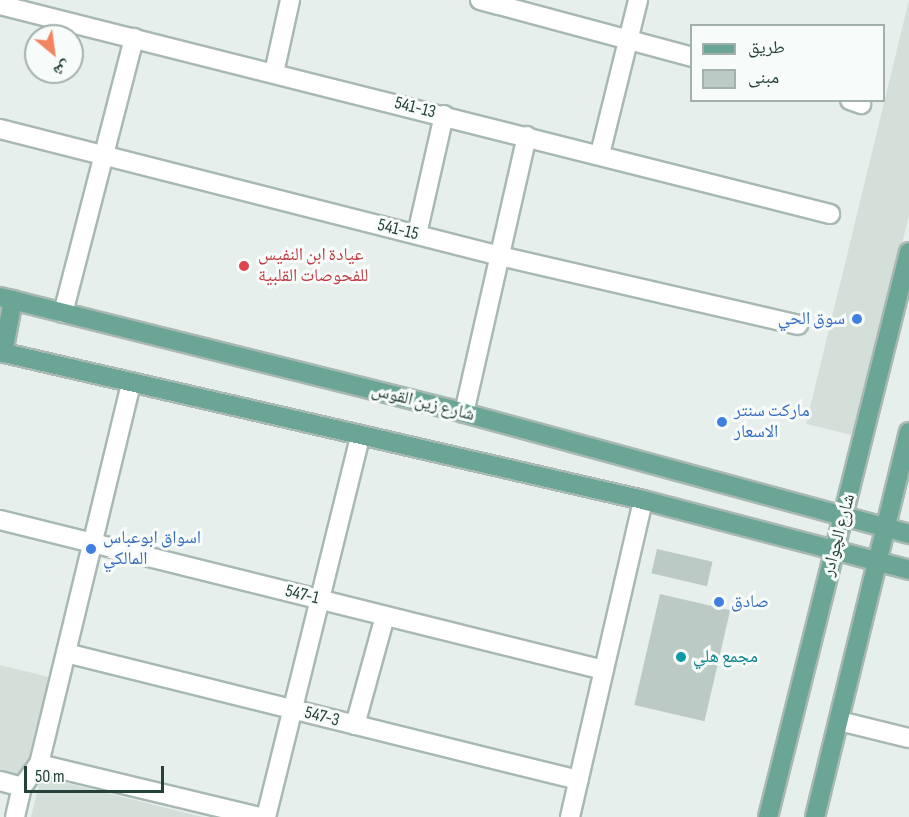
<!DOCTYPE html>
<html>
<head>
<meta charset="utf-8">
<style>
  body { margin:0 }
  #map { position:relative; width:909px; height:817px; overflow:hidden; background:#e6efeb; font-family:"Sofia Sans Condensed","Noto Naskh Arabic",sans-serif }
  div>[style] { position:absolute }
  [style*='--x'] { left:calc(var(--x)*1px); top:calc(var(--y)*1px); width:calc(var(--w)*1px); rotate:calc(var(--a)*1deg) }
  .built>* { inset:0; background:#d4dfda }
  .building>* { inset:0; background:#bbcac4; transform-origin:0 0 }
  .roads { filter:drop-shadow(2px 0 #a8b8b2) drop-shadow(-2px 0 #a8b8b2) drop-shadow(0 2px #a8b8b2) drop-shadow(0 -2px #a8b8b2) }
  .minor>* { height:18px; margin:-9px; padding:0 9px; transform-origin:9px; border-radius:9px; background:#fff }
  .primary>* { height:18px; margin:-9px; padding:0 9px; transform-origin:9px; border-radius:9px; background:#6aa596 }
  .dots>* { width:16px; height:16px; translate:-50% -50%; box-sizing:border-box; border:3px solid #f7fbf9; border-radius:50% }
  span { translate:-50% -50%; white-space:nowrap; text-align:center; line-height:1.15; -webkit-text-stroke:6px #f7fbf9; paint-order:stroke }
  .street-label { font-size:18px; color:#24423a }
  .health-label { font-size:18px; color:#be3a42 }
  .left { translate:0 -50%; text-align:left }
  .shop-label { font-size:18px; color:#366cbe }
  .right { translate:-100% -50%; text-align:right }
  .culture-label { font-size:18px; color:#0d838f }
  .legend { position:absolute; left:690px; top:24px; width:195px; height:78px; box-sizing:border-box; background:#f7fbf9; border:2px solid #a3b1ad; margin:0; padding:8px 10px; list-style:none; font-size:18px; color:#24423a }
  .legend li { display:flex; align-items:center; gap:12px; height:30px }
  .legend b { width:30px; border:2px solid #a3b1ad }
  .north { position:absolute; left:24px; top:24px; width:60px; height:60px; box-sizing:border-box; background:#f7fbf9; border:2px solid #a3b1ad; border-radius:50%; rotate:151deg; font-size:16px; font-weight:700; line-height:24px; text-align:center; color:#24423a }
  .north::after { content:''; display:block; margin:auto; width:21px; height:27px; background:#f4845f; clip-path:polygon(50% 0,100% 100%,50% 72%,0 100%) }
  .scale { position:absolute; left:24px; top:766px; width:140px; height:27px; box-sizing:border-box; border:3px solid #24423a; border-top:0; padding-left:8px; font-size:18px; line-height:21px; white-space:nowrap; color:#24423a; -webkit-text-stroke:4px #f7fbf9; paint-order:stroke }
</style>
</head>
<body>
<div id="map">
  <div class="built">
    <div style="clip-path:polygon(909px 0,909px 215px,856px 436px,806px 424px)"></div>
    <div style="clip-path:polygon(0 665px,49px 677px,25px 772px,18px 777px,0 772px)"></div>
    <div style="clip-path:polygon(41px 777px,131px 799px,203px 817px,31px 817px)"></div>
  </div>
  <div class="building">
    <div style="left:657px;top:549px;width:57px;height:25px;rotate:13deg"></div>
    <div style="left:660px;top:594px;width:72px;height:114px;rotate:13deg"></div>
  </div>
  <div class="roads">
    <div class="minor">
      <div style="--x:480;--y:0;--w:220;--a:15"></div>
      <div style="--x:0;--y:5;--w:856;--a:14.13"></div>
      <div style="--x:274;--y:73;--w:75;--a:-77.6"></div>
      <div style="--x:850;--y:100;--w:12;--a:20"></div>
      <div style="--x:0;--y:129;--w:516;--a:14.25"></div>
      <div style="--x:500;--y:256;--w:306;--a:13"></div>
      <div style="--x:600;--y:154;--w:159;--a:-76.1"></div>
      <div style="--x:417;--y:234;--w:122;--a:-77.2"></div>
      <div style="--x:63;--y:313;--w:284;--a:-75.5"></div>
      <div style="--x:464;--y:413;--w:284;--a:-77.2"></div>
      <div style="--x:0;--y:520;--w:622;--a:13.95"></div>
      <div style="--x:66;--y:653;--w:528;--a:13.93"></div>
      <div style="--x:839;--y:721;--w:72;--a:13.7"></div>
      <div style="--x:355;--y:725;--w:113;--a:-74.6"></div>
      <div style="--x:39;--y:764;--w:226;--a:13.5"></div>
      <div style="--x:0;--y:781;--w:23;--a:15"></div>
      <div style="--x:15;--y:817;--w:31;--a:-77"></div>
      <div style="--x:22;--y:787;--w:29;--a:-54"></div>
      <div style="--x:39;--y:764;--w:392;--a:-76.4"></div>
      <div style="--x:266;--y:817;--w:392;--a:-76.1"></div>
      <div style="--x:570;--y:817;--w:325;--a:-77"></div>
    </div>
    <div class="primary">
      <div style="--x:0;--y:297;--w:478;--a:14"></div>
      <div style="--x:464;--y:413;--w:461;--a:15.2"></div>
      <div style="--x:0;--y:352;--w:660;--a:12.96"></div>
      <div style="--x:643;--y:500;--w:275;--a:14.7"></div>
      <div style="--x:3;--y:353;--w:54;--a:-79.3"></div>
      <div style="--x:768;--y:817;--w:582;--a:-75.99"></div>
      <div style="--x:815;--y:817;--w:396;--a:-76.3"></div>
    </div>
  </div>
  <div class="dots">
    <div style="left:244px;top:266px;background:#e0444e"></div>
    <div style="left:857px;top:319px;background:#3f7fe0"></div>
    <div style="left:722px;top:422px;background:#3f7fe0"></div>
    <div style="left:91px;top:549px;background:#3f7fe0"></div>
    <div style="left:719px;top:602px;background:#3f7fe0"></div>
    <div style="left:681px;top:657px;background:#0f9aa8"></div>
  </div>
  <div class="street-label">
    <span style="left:415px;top:108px;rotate:14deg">541-13</span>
    <span style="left:398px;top:230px;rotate:14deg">541-15</span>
    <span style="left:423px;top:403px;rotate:14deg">شارع زين القوس</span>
    <span style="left:839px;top:535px;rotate:-75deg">شارع الچوادر</span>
    <span style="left:302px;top:595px;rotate:14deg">547-1</span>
    <span style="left:322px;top:717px;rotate:14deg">547-3</span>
  </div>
  <div class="health-label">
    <span class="left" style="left:258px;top:266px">عيادة ابن النفيس<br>للفحوصات القلبية</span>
  </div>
  <div class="shop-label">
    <span class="right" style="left:845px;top:319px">سوق الحي</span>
    <span class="left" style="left:734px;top:422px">ماركت سنتر<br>الاسعار</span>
    <span class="left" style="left:103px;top:549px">اسواق ابوعباس<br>المالكي</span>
    <span class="left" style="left:731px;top:602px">صادق</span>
  </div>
  <div class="culture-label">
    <span class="left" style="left:693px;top:657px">مجمع هلي</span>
  </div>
  <ul class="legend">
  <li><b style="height:8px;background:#6aa596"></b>طريق</li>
  <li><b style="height:16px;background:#bbcac4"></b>مبنى</li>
  </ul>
  <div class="north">ش</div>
  <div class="scale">50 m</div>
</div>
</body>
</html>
